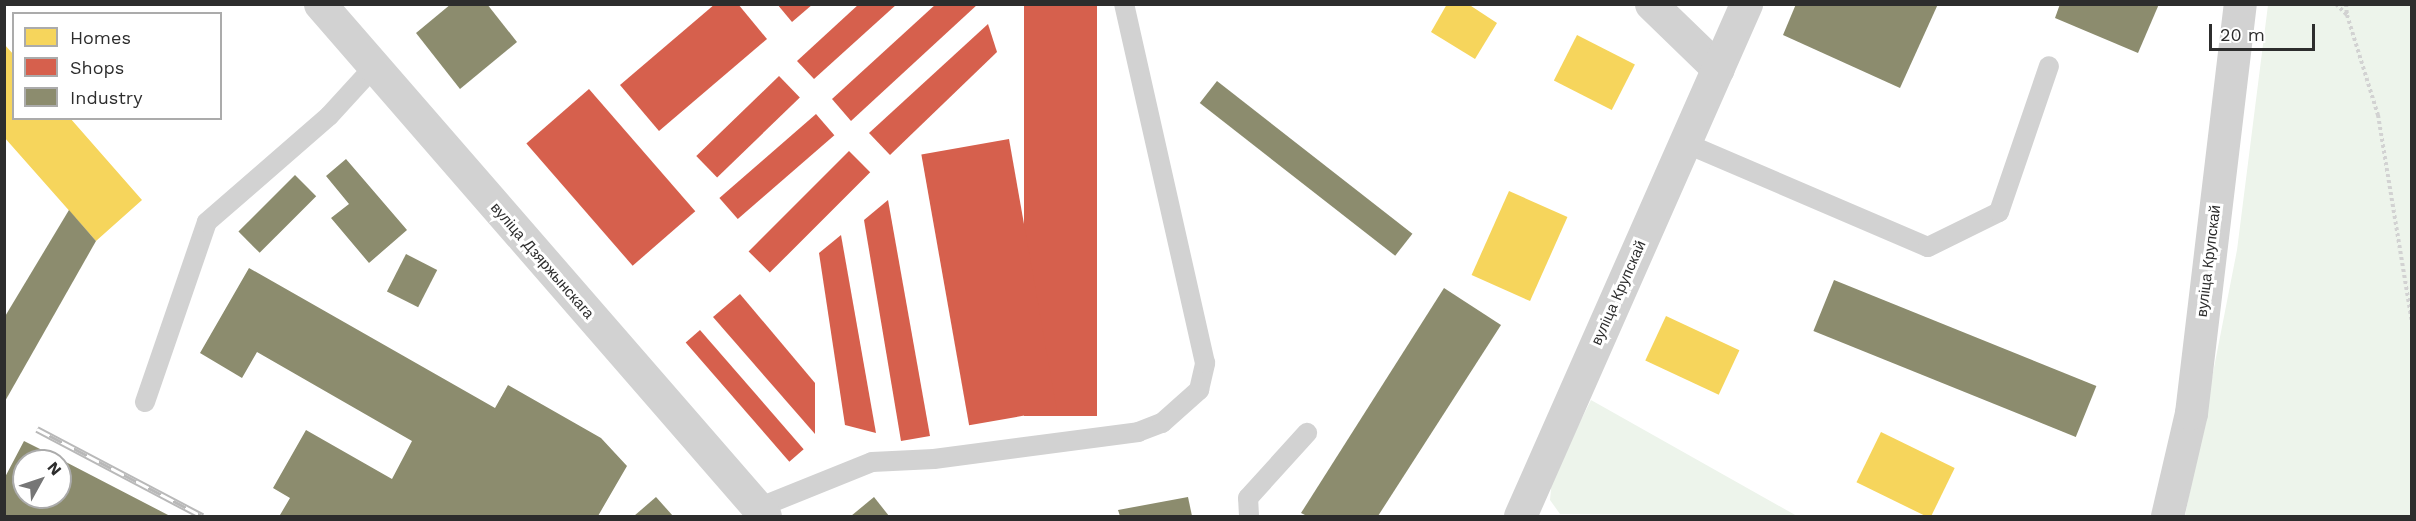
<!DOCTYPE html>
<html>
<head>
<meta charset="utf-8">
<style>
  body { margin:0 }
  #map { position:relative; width:2416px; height:521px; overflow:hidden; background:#fff; font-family:"Work Sans",sans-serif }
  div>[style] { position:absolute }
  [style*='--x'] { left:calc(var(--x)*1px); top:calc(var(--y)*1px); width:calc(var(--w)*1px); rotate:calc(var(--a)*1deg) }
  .green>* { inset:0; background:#edf4eb }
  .homes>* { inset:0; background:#f6d55c; transform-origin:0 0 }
  .shops>* { inset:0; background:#d6604d; transform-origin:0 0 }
  .industry>* { inset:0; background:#8c8c6e; transform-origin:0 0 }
  .path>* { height:4px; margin-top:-2px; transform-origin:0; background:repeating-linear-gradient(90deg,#d2d2d2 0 3px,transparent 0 6px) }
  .service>* { height:20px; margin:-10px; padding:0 10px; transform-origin:10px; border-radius:10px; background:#d2d2d2 }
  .minor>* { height:33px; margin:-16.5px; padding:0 16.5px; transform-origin:16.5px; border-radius:16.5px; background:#d2d2d2 }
  .rail>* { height:7px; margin-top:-3.5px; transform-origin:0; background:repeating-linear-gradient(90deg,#fff 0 14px,#b9b9b9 0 28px); box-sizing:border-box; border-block:2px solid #b9b9b9 }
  span { translate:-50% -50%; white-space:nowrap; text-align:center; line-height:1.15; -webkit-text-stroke:6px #fff; paint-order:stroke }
  .street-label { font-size:15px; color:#2d2d2d }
  .frame { position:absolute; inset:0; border:6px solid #2d2d2d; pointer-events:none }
  .legend { position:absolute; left:12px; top:12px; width:210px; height:108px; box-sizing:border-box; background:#fff; border:2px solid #ababab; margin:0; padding:8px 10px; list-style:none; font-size:18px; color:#2d2d2d }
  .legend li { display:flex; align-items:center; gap:12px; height:30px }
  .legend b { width:30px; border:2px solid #ababab }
  .north { position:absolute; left:12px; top:449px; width:60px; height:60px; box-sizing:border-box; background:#fff; border:2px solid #ababab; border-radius:50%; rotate:50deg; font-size:16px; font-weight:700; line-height:24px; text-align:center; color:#2d2d2d }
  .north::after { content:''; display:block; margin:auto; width:21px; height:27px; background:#767676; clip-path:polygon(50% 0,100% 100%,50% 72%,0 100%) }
  .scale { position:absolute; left:2209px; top:24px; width:106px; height:27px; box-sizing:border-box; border:3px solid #2d2d2d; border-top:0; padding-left:8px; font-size:18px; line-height:21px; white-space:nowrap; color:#2d2d2d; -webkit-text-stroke:4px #fff; paint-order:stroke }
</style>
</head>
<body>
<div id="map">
  <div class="green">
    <div style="clip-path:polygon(2268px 5px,2411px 5px,2411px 516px,2185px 516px,2237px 250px)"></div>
    <div style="clip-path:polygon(1591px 400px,1797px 516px,1560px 514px,1550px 500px,1552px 478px)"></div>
  </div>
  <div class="homes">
    <div style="clip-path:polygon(1447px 4px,1468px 4px,1497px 23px,1475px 59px,1431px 32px)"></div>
    <div style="left:1577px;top:35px;width:65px;height:51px;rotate:27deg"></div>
    <div style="clip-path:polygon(4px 44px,14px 55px,14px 118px,70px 118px,142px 200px,96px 241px,4px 137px)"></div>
    <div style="left:1509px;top:191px;width:64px;height:92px;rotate:24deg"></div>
    <div style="left:1666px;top:316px;width:81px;height:49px;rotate:25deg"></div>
    <div style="left:1881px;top:432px;width:82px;height:56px;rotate:26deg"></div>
  </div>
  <div class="shops">
    <div style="clip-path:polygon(715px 4px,738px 4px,767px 39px,659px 131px,620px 85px)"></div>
    <div style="clip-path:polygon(777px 4px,813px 4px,792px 22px)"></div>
    <div style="clip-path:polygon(859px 4px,897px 4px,814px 79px,797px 61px)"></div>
    <div style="clip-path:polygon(936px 4px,978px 4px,851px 121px,832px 99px)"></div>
    <div style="left:1024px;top:4px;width:73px;height:412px"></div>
    <div style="clip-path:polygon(988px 24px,997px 52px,890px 155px,869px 133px)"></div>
    <div style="left:779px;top:76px;width:30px;height:115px;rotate:46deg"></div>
    <div style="left:589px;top:89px;width:162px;height:83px;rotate:49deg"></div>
    <div style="left:816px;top:114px;width:28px;height:128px;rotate:49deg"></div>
    <div style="left:1009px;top:139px;width:275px;height:89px;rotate:80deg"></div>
    <div style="left:849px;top:151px;width:30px;height:142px;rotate:45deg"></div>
    <div style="clip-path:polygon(888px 200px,930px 436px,901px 441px,864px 220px)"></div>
    <div style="clip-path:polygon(841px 235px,876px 433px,845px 425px,819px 253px)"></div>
    <div style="clip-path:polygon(740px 294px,815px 383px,815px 434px,713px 317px)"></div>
    <div style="left:700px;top:330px;width:158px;height:19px;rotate:49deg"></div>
  </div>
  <div class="industry">
    <div style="clip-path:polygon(451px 4px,487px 4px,517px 42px,460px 89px,416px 33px)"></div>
    <div style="clip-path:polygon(1796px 4px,1938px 4px,1900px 88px,1783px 35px)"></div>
    <div style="clip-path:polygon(2060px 4px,2159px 4px,2138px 53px,2055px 18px)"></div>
    <div style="left:1217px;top:81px;width:248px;height:28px;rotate:38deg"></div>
    <div style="clip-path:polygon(346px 159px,407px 230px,369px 263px,331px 218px,349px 204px,326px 176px)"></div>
    <div style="left:295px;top:175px;width:30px;height:80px;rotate:45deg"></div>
    <div style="clip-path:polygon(69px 210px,96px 241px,4px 403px,4px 318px)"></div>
    <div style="left:406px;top:254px;width:35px;height:42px;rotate:27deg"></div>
    <div style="clip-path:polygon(249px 268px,495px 408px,508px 385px,601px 438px,627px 466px,598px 516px,280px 515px,290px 498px,273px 488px,306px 430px,392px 479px,412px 441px,257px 352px,242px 378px,200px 353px)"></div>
    <div style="left:1834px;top:280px;width:283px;height:55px;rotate:22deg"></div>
    <div style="clip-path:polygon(1444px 288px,1501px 325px,1378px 516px,1307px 516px,1301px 513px)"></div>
    <div style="clip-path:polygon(evenodd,24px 441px,60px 459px,170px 516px,4px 516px,4px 479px,24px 441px,24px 461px,60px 461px,60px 497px,24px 497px,24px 461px)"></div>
    <div style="clip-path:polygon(656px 497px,673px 516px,634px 516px)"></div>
    <div style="clip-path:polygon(874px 497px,889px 516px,851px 516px)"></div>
    <div style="clip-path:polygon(1188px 497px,1192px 516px,1120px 516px,1118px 510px)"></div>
  </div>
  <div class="path">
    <div style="--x:2336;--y:4;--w:16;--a:45"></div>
    <div style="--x:2347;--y:15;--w:105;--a:72.8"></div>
    <div style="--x:2378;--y:115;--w:211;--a:80.7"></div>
    <div style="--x:2346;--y:4;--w:11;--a:85"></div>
  </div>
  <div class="service">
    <div style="--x:1685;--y:143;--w:264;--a:23.2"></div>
    <div style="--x:1928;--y:247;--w:79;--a:-26.2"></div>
    <div style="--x:1999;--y:212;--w:154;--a:-71.1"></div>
    <div style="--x:145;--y:402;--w:190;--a:-71"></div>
    <div style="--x:207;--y:222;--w:162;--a:-41"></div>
    <div style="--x:329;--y:116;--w:65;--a:-47.5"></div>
    <div style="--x:758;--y:508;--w:123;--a:-22"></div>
    <div style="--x:872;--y:462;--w:62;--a:-2.8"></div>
    <div style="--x:934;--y:459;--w:206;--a:-7.5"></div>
    <div style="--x:1138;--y:432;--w:26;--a:-21"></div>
    <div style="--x:1162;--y:423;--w:50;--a:-41.7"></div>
    <div style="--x:1199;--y:390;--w:28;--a:-77"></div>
    <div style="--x:1205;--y:363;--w:368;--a:-102.7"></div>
    <div style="--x:1249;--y:516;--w:18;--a:-93"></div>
    <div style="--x:1248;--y:498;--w:88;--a:-47.8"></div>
  </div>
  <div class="minor">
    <div style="--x:320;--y:4;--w:678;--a:49"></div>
    <div style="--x:1651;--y:4;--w:93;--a:44.1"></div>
    <div style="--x:1520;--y:516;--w:560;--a:-66.18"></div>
    <div style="--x:2167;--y:516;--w:106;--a:-76.9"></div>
    <div style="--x:2191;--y:413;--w:412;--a:-83.2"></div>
  </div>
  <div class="rail">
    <div style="--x:37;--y:429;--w:187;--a:27.8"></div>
  </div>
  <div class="street-label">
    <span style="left:542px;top:261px;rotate:49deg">вуліца Дзяржынскага</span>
    <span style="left:2209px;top:261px;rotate:-83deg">вуліца Крупскай</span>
    <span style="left:1619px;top:293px;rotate:-66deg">вуліца Крупскай</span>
  </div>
  <div class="frame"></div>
  <ul class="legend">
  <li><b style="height:16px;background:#f6d55c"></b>Homes</li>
  <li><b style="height:16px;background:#d6604d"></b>Shops</li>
  <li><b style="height:16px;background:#8c8c6e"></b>Industry</li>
  </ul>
  <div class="north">N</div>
  <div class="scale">20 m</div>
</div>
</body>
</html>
